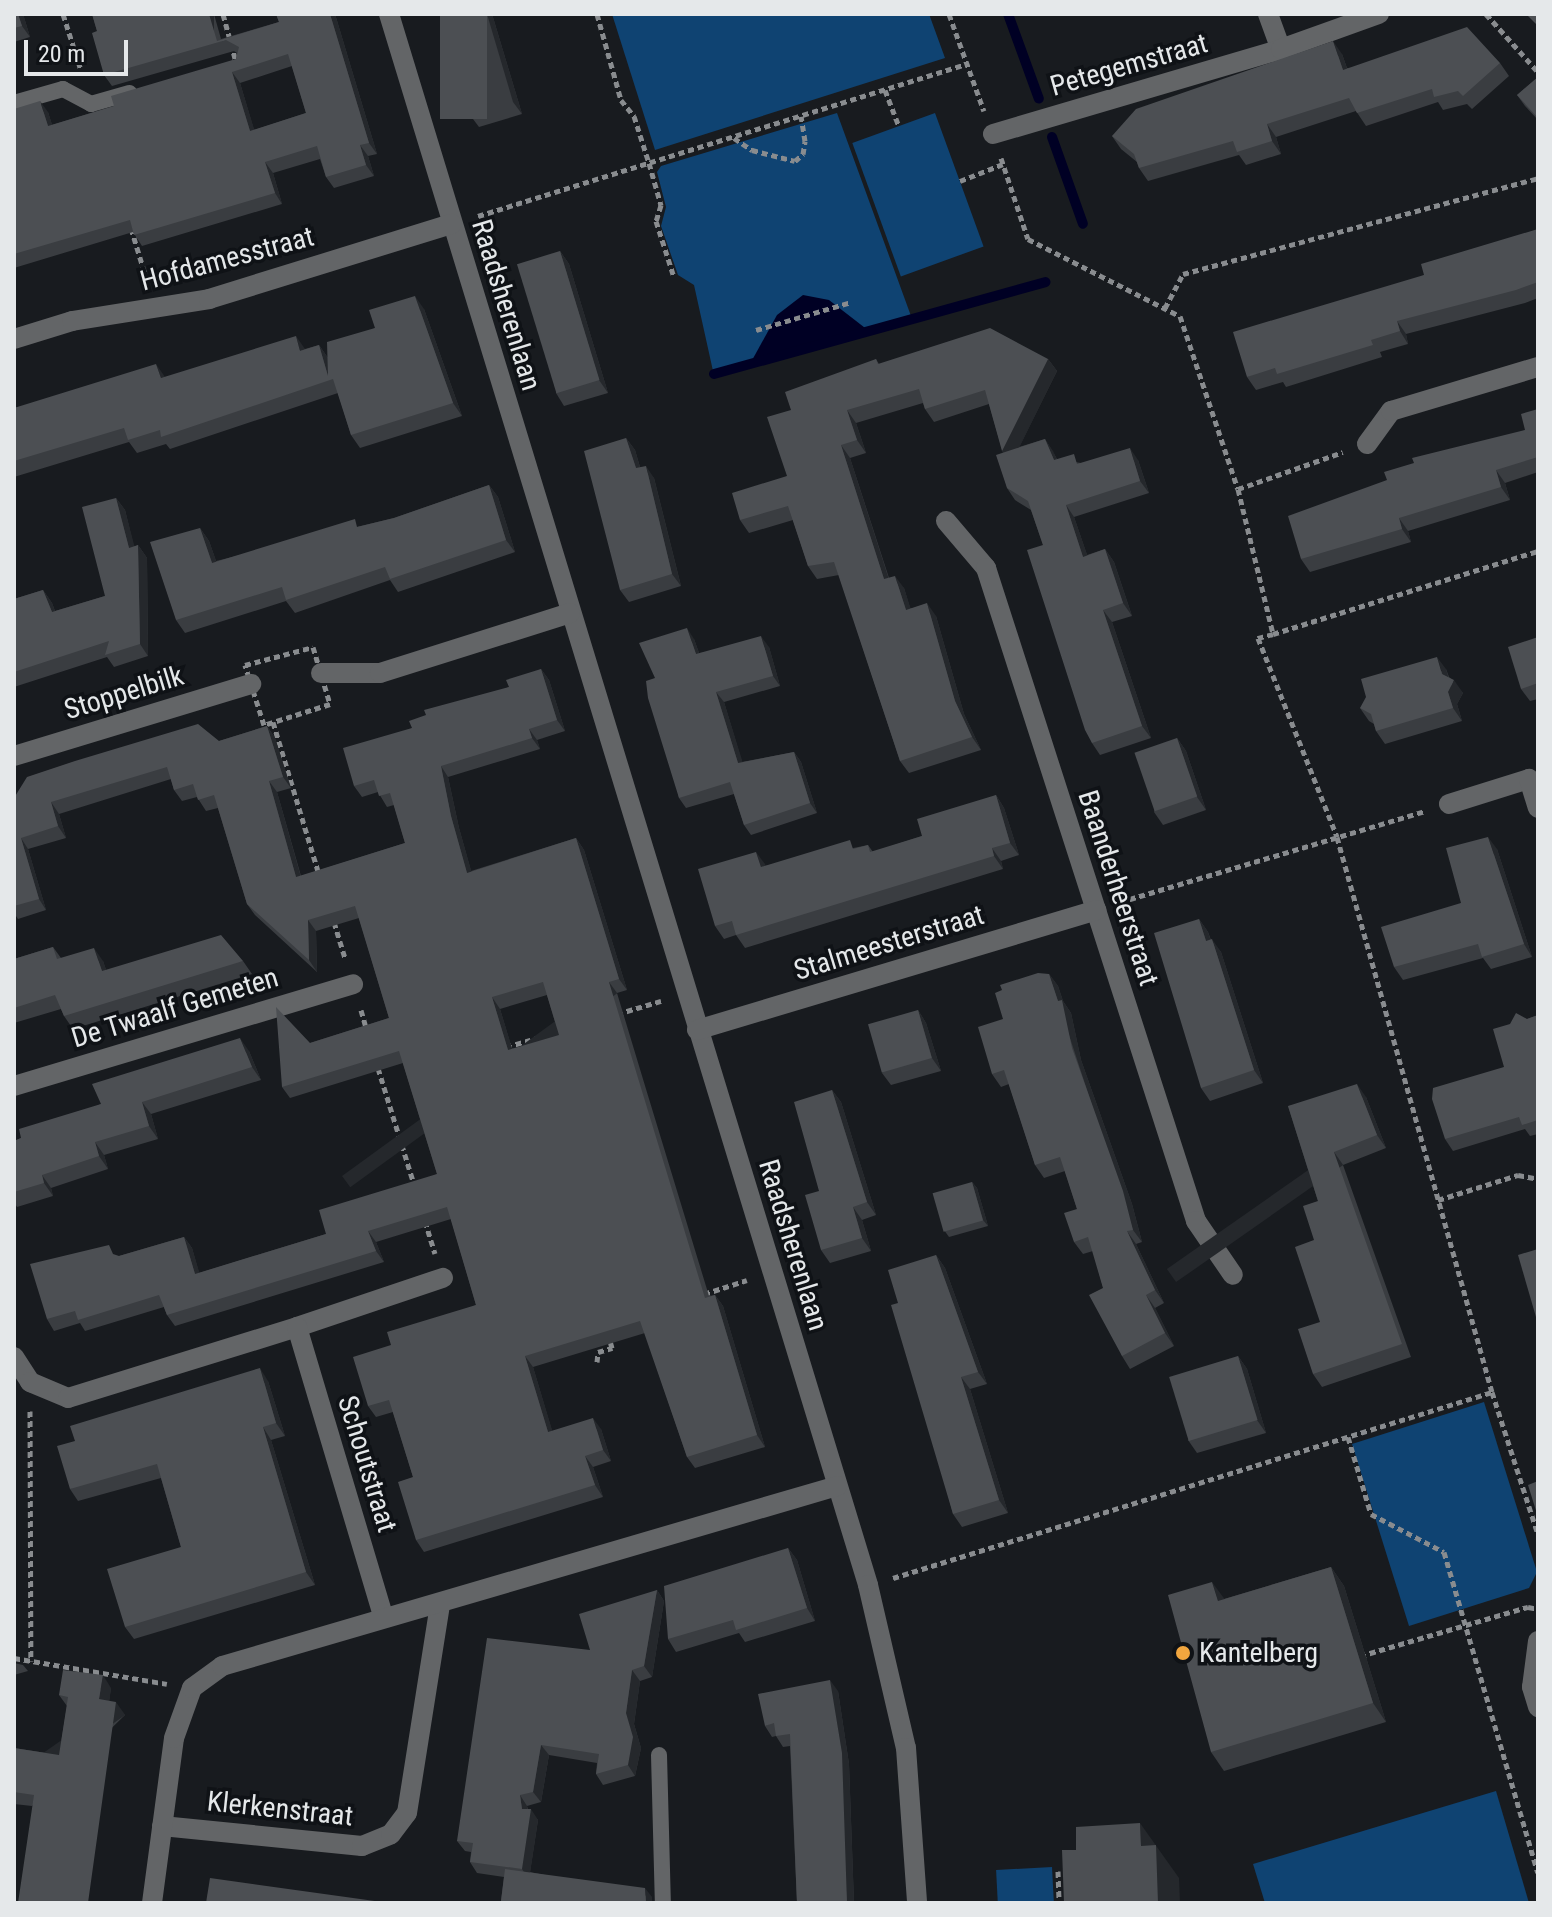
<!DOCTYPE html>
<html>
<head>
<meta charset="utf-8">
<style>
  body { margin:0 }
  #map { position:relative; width:1552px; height:1917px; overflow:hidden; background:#181b1f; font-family:"Roboto Condensed",sans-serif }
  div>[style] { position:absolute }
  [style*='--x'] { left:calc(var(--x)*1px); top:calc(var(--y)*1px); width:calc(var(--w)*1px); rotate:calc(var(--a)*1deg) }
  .green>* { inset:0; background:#0f4372; transform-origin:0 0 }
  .water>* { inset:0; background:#000024 }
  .stream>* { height:10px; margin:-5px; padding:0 5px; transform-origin:5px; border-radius:5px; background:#000024 }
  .path>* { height:5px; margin-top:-2.5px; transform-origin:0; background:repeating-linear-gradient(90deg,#898c8f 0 6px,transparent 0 10px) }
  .lane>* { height:16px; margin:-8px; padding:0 8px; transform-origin:8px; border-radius:8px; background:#636567 }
  .street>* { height:20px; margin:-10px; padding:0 10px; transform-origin:10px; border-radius:10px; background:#636567 }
  .wall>* { inset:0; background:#3a3d41 }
  .shaded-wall>* { inset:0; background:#25282c; transform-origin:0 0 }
  .building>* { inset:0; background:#4c4f53; transform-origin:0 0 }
  .dots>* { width:22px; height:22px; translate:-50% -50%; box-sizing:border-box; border:4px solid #0f1216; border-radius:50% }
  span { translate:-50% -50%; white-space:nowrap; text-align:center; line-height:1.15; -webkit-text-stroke:7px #0f1216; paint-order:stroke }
  .street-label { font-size:28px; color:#e5e8ea }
  .poi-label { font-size:28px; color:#e5e8ea }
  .left { translate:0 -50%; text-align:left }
  .frame { position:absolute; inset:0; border:16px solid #e5e8ea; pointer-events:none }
  .scale { position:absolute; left:24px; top:40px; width:104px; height:36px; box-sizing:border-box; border:4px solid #e5e8ea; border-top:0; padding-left:10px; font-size:24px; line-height:28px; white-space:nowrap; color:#e5e8ea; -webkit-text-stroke:6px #0f1216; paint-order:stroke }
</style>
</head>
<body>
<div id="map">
  <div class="green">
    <div style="clip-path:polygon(612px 14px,929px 14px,945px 58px,655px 150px)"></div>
    <div style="clip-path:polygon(837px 113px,911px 316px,713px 371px,694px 285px,678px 275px,661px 226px,666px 207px,657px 172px,661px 166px)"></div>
    <div style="left:935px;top:113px;width:142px;height:88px;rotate:70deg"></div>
    <div style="clip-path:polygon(1484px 1402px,1537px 1572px,1529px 1588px,1409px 1626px,1352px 1444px)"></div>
    <div style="clip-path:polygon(1496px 1791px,1529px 1903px,1265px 1903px,1253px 1864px)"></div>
    <div style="left:1052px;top:1867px;width:36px;height:56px;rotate:87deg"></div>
  </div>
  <div class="water">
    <div style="clip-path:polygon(803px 295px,829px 300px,869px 331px,750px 364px,777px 315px)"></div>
  </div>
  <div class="stream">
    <div style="--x:1008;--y:14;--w:90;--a:70"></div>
    <div style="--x:1052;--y:137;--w:92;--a:70.4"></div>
    <div style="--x:714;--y:374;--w:344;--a:-15.5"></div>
  </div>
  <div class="path">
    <div style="--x:63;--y:14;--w:59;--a:72.2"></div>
    <div style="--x:223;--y:14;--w:50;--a:74.8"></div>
    <div style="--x:597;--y:14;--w:89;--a:74.4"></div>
    <div style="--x:621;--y:100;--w:21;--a:51"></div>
    <div style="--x:634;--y:116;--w:49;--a:72.3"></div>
    <div style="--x:649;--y:163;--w:44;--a:74.1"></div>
    <div style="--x:661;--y:205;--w:17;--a:107"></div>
    <div style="--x:656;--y:221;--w:59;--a:72.2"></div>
    <div style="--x:949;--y:14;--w:103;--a:70.2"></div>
    <div style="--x:1486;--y:14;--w:78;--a:48.1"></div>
    <div style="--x:885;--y:90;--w:39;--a:69"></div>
    <div style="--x:734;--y:138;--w:22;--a:34"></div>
    <div style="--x:752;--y:150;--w:44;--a:14.3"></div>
    <div style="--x:795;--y:161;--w:11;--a:-41"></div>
    <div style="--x:803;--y:154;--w:13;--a:-81"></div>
    <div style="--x:805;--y:141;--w:25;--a:-99"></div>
    <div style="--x:1001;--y:158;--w:85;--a:71.6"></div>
    <div style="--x:1028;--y:239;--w:170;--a:26.9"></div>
    <div style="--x:1180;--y:316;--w:182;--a:71.5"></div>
    <div style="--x:1238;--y:489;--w:149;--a:76.4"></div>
    <div style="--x:1273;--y:634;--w:16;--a:165"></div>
    <div style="--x:1258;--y:638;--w:214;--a:68.3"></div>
    <div style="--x:1337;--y:837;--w:576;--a:74.4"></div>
    <div style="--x:1492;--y:1392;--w:149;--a:72.1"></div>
    <div style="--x:960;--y:181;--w:46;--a:-21.6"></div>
    <div style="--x:478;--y:216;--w:511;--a:-17.3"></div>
    <div style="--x:131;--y:228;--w:59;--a:73.1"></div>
    <div style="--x:1165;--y:308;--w:38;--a:-62"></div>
    <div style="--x:1183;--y:274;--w:368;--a:-15.1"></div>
    <div style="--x:756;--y:330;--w:99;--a:-16.4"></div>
    <div style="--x:1238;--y:489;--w:111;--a:-19.4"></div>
    <div style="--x:1273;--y:634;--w:278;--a:-17.4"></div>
    <div style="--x:313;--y:647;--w:59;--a:73.4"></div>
    <div style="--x:330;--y:704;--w:69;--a:162.3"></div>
    <div style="--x:264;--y:725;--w:63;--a:-107.6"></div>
    <div style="--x:245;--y:665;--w:70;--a:-14.8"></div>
    <div style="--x:273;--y:722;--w:159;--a:73.2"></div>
    <div style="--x:1120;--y:902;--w:318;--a:-16.6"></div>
    <div style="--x:334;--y:922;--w:39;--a:73"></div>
    <div style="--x:361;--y:1010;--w:22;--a:74"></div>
    <div style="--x:617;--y:1014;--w:46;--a:-16.5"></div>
    <div style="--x:506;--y:1047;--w:61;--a:-16.1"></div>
    <div style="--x:378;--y:1068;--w:121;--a:72.8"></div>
    <div style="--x:1438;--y:1200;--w:84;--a:-17.4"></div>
    <div style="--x:1518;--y:1175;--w:20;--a:11"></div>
    <div style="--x:425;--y:1221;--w:34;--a:73"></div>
    <div style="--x:704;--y:1294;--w:45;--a:-18"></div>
    <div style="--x:597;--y:1362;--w:10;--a:-84"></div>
    <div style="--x:598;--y:1352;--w:15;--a:-16"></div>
    <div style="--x:612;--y:1348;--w:11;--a:-105"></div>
    <div style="--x:30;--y:1411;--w:250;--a:89.8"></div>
    <div style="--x:1348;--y:1437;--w:80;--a:73.4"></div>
    <div style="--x:1371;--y:1514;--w:82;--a:27.5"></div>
    <div style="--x:1444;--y:1552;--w:334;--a:73.7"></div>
    <div style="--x:893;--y:1578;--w:627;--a:-17.25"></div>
    <div style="--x:1360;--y:1656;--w:175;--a:-16.3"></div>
    <div style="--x:1528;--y:1607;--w:10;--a:11"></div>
    <div style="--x:14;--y:1658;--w:155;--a:9.6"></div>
    <div style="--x:1058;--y:1871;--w:32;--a:88"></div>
  </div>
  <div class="lane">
    <div style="--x:14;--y:103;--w:51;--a:-15.9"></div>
    <div style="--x:63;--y:89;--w:32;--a:28"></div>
    <div style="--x:91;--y:104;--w:40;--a:-16"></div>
    <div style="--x:659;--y:1755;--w:148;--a:88.5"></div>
  </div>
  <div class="street">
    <div style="--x:389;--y:14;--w:1642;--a:73.04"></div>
    <div style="--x:868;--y:1585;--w:167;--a:76.9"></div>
    <div style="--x:906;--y:1748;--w:155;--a:85.9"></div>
    <div style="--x:1268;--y:14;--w:37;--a:70"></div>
    <div style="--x:993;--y:134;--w:300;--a:-16.4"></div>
    <div style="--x:1281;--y:49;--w:104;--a:-19.7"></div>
    <div style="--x:14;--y:339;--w:61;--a:-17.2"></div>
    <div style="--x:72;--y:321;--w:139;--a:-9.1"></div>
    <div style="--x:209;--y:299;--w:254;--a:-17.2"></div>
    <div style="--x:1367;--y:444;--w:41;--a:-54"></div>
    <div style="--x:1391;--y:411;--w:153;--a:-16.7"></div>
    <div style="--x:946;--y:521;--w:62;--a:49.6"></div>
    <div style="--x:986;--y:568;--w:686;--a:72.17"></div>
    <div style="--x:1196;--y:1221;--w:65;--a:55.6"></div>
    <div style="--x:321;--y:673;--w:59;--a:0"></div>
    <div style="--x:380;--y:673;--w:199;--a:-17.5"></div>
    <div style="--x:14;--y:756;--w:248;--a:-16.9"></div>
    <div style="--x:1449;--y:804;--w:84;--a:-17.4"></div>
    <div style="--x:1529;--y:779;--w:30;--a:73"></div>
    <div style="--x:697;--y:1030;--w:417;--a:-16.7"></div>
    <div style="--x:14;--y:1086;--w:354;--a:-16.7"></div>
    <div style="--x:297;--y:1327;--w:154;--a:-18.6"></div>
    <div style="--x:14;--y:1357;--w:30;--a:57"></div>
    <div style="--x:30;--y:1382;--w:41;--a:22.8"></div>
    <div style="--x:68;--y:1398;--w:240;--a:-17.2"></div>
    <div style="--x:297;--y:1327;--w:302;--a:73.4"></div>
    <div style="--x:1538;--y:1641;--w:46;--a:97.4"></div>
    <div style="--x:1532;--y:1687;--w:21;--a:73"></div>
    <div style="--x:162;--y:1826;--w:201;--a:5.7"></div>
    <div style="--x:362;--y:1846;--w:31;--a:-22"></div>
    <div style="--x:391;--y:1834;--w:26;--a:-53"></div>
    <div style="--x:407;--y:1813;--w:212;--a:-81"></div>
    <div style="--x:152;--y:1903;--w:166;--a:-82.4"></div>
    <div style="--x:174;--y:1738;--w:53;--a:-70.2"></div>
    <div style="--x:192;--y:1688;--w:37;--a:-36"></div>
    <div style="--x:222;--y:1666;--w:641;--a:-16.31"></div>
  </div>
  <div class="wall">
    <div style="clip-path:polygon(14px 14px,23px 14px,30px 37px,14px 42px)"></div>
    <div style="clip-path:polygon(evenodd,92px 14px,214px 14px,221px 39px,279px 22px,276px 14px,335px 14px,377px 154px,368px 156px,374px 176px,334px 188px,326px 177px,320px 159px,273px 173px,282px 204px,142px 246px,133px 232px,14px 268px,14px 109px,48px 112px,52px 125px,114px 106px,236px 59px,237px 53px,234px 51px,112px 86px,104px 75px,97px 31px,92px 14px,292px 66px,306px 113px,254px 130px,240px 83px,292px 66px)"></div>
    <div style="clip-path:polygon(440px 14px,492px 14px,522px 114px,479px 127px,470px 115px)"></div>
    <div style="clip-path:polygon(1342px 54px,1347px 68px,1500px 63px,1509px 76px,1472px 109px,1467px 104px,1443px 110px,1438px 102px,1366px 126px,1356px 111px,1276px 137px,1281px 154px,1246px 165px,1239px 155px,1148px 181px,1139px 168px,1137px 162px,1121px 149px,1112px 136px)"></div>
    <div style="clip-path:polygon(1538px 77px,1538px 120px,1525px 106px,1517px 95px)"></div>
    <div style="clip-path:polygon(1538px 229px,1538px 298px,1525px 303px,1406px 334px,1408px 344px,1380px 352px,1382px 357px,1286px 387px,1283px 382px,1256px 390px,1247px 377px,1424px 275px)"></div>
    <div style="clip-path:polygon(560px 251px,569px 264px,608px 393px,564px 406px,556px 393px)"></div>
    <div style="clip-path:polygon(424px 309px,462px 416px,360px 448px,351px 435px,338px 393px,170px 449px,166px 444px,137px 453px,129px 442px,14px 477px,14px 408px,305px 349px,319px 345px,328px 358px,375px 328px)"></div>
    <div style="clip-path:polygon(876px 359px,879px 364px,1048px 359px,1057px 371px,1019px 447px,1045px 439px,1057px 459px,1081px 463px,1138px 460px,1149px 493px,1074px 517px,1087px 555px,1105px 549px,1114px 562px,1132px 616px,1112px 622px,1151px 738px,1100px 755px,1092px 743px,1043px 545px,1031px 510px,1015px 500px,1007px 488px,1003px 453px,989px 404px,934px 422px,925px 409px,923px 403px,856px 423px,866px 453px,850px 458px,889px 578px,904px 588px,910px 608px,936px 616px,964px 714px,981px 750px,909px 773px,900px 761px,839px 575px,817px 579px,808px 566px,793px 520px,749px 533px,740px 520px,787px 476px,791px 410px)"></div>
    <div style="clip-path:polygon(1538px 409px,1538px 472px,1505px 483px,1510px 500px,1408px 531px,1411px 542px,1310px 572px,1301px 559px,1525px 430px)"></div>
    <div style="clip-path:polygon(626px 438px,635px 450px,640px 467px,654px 478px,681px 586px,629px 602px,620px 590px)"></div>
    <div style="clip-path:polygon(489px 485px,498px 497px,515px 552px,398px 592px,390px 580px,295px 613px,286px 601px,185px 633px,176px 620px,200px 528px,209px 541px,216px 561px,394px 518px)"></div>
    <div style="clip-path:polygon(116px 498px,125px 510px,134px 547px,138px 545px,147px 558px,148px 656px,114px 667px,107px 657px,14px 687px,14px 599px,43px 590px,52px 603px,55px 611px,105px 596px)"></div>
    <div style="clip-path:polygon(1538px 637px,1538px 699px,1530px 701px,1521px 689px)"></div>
    <div style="clip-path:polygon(694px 639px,699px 653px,769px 647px,780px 686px,724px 702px,742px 762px,794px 752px,801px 762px,817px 813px,751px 835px,744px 825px,734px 794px,686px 808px,679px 798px,655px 678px)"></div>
    <div style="clip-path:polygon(evenodd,541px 669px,549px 680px,565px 731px,537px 740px,540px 749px,448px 777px,459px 828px,471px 871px,576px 838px,584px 850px,627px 990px,617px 993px,646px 1089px,709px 1296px,715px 1295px,723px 1306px,765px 1447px,695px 1468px,687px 1457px,645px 1333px,533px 1367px,552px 1431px,601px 1429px,611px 1461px,593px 1467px,603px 1497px,424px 1552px,416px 1540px,413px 1477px,393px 1412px,376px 1417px,368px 1406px,391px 1345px,476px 1305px,451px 1219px,376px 1242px,384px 1262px,175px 1326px,167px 1315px,164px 1307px,85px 1331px,80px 1323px,54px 1331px,47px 1319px,117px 1256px,119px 1256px,184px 1237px,192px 1248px,199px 1273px,326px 1234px,437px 1174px,403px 1063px,290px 1098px,282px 1087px,310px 1043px,389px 1018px,359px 918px,316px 931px,317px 972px,255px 915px,247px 904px,218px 808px,206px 811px,197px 797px,182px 801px,174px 790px,171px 779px,59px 814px,66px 838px,28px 849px,46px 910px,18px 919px,14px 913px,14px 798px,219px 741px,267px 726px,275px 738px,291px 788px,277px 792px,301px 876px,405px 843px,394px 805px,387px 807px,378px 792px,362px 797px,354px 786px,412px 728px,509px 687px,541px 669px,547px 995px,559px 1035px,512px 1049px,500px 1009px,547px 995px)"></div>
    <div style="clip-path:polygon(1446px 669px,1449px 677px,1463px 693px,1457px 704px,1462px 721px,1385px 744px,1376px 731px,1374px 724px,1369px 721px,1360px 708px)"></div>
    <div style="clip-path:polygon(1177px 738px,1186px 751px,1206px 810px,1163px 825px,1154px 812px)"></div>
    <div style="clip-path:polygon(996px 795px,1004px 808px,1019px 855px,1001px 861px,1003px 869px,745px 948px,736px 935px,724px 939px,715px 926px,765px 866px,868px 845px,873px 852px,922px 836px)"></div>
    <div style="clip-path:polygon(1497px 849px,1532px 957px,1491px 969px,1483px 958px,1403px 980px,1394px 967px,1461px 903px)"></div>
    <div style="clip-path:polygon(1199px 919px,1208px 932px,1211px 940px,1221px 952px,1263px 1083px,1210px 1101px,1201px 1088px)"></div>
    <div style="clip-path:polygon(53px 947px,61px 958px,103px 961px,106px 970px,243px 961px,252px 974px,73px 1029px,64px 1016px,61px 1009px,14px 1023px,14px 959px)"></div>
    <div style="clip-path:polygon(1049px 974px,1058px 986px,1063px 1001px,1071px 1013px,1081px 1060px,1132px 1204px,1142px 1242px,1136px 1244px,1164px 1303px,1155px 1308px,1174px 1346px,1130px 1369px,1122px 1356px,1093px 1251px,1083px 1254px,1074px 1242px,1077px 1209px,1065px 1171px,1044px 1178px,1035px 1165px,1009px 1084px,1001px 1087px,992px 1074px,1003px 1019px,1002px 990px)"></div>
    <div style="clip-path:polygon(918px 1010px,926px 1023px,941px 1071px,891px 1085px,882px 1073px)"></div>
    <div style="clip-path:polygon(1538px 1015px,1538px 1134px,1530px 1136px,1525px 1129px,1453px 1151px,1445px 1139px,1504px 1067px,1527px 1019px)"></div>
    <div style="clip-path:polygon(249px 1051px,261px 1080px,151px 1114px,158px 1139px,104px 1155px,108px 1169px,51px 1188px,53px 1196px,17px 1207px,14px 1202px,14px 1141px,101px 1104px)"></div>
    <div style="clip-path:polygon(832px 1090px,841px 1102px,876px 1215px,862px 1220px,871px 1251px,830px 1263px,821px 1250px,819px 1191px)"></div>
    <div style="clip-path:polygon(1366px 1097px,1386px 1148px,1343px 1165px,1411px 1357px,1322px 1387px,1313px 1374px,1320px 1322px,1318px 1201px,1288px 1106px)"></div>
    <div style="clip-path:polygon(972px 1182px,977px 1188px,988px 1226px,949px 1237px,944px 1230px)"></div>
    <div style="clip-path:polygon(936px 1255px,945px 1268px,987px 1384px,970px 1389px,1008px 1513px,962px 1527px,953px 1514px,898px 1303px)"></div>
    <div style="clip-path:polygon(1238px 1356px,1247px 1369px,1266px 1433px,1197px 1453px,1188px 1440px)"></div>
    <div style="clip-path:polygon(268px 1381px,285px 1436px,271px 1440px,315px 1585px,134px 1639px,125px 1627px,181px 1547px,161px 1478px,78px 1501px,70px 1489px)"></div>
    <div style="clip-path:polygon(788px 1548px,797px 1560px,815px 1621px,745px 1642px,739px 1633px,676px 1652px,668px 1639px)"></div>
    <div style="clip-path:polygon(1331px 1567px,1344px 1586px,1386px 1722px,1224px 1771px,1211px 1752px,1224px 1599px)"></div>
    <div style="clip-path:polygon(657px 1590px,664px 1601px,652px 1677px,640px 1681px,634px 1724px,641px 1748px,635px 1776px,603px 1785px,596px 1774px,597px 1763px,549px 1755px,541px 1802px,527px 1806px,528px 1809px,538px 1820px,530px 1872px,652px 1897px,652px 1903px,502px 1903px,501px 1901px,504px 1877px,477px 1873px,470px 1862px,471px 1852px,465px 1851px,457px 1841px,590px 1650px)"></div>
    <div style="clip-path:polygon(14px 1663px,23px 1665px,28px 1671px,14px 1675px)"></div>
    <div style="clip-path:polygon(111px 1688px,109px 1701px,125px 1715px,32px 1806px,14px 1804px,14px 1748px,59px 1755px,67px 1706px,59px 1695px)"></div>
    <div style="clip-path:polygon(838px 1691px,849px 1764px,854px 1903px,797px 1903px,790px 1746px,783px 1747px,776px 1736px,772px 1737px,765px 1726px)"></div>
  </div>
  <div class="shaded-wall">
    <div style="clip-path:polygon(18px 14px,23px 14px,30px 37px,22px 26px)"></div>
    <div style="left:209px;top:14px;width:5px;height:28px"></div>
    <div style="clip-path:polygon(330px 14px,335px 14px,377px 154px,369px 143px)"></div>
    <div style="clip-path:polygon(487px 14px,492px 14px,522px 114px,513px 102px)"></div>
    <div style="clip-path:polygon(1333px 41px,1342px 54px,1352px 83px,1343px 70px)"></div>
    <div style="clip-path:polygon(232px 72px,240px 83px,258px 142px,250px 131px)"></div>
    <div style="clip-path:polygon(40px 101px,48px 112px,56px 137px,48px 126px)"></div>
    <div style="clip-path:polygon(1267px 124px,1276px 137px,1281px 154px,1272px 141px)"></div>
    <div style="clip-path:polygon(360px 145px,368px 156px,374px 176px,366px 165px)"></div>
    <div style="clip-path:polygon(265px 162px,273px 173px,282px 204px,275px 193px)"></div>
    <div style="clip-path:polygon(560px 251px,569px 264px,608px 393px,599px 380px)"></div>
    <div style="clip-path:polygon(415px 296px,424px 309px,462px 416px,453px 403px)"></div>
    <div style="clip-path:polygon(1397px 321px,1406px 334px,1408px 344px,1400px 331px)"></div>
    <div style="clip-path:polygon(296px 336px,305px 349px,300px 351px)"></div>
    <div style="clip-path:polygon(319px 345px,328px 358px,328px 376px)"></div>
    <div style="clip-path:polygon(1048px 359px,1057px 371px,1011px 464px,1002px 451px)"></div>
    <div style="clip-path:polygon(156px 364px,165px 377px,161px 378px)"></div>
    <div style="clip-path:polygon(847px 410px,856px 423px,866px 453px,857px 440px)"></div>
    <div style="clip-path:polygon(626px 438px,635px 450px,644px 481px,636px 468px)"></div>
    <div style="clip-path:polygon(1045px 439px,1053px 451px,1063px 472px,1054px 460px)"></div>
    <div style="clip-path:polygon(841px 445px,850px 458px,893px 592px,884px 579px)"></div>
    <div style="clip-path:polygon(1130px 448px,1138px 460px,1149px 493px,1140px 481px)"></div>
    <div style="clip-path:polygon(646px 466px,654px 478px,681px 586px,672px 574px)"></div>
    <div style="clip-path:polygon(1496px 470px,1505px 483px,1510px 500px,1501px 487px)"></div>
    <div style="clip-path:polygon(489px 485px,498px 497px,515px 552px,506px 540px)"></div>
    <div style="clip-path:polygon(116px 498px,125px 510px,138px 560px,129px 548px)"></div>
    <div style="clip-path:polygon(1066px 505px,1074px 517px,1092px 569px,1083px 557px)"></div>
    <div style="clip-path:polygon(1399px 518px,1408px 531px,1411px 542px,1402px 529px)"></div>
    <div style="clip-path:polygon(200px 528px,209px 541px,221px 575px,212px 563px)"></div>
    <div style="clip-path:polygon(138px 545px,147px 558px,148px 656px,140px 644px)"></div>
    <div style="clip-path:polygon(1105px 549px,1114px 562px,1132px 616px,1123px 603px)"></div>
    <div style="clip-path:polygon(895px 576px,904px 588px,915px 622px,906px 610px)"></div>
    <div style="clip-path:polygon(43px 590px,52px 603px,60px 625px,52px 612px)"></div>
    <div style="clip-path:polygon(927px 603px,936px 616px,964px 714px,981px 750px,972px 737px,955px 701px)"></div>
    <div style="clip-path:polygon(1103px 610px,1112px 622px,1151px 738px,1142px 726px)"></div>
    <div style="clip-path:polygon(687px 628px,694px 639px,703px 664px,696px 654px)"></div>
    <div style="clip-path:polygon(761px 636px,769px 647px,780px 686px,773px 676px)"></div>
    <div style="clip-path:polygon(1437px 657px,1446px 669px,1451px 686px,1454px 680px,1463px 693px,1457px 704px,1462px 721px,1453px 708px)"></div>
    <div style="clip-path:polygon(541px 669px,549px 680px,565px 731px,557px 720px)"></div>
    <div style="clip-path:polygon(716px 692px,724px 702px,746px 773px,738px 763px)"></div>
    <div style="clip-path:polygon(267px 726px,275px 738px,291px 788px,283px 777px)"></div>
    <div style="clip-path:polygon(529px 729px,537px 740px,540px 749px,532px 738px)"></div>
    <div style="clip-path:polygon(1177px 738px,1186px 751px,1206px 810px,1197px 797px)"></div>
    <div style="clip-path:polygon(794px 752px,801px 762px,817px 813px,810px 803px)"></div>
    <div style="clip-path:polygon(441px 766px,448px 777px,459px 828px,475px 884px,467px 873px,451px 816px)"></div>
    <div style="clip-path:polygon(269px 781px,277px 792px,304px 888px,296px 877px)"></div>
    <div style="clip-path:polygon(996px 795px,1004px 808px,1019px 855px,1010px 843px)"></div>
    <div style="clip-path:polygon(51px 802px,59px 814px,66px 838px,58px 826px)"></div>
    <div style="clip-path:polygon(1488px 837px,1497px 849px,1532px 957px,1524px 944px)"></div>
    <div style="clip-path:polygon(21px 838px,28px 849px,46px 910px,39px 899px)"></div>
    <div style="clip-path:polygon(576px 838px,584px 850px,627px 990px,619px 979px)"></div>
    <div style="clip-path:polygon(992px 848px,1001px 861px,1003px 869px,994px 856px)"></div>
    <div style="clip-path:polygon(756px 852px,765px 864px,770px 879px,761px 867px)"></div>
    <div style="clip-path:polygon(1199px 919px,1208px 932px,1215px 954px,1206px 941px)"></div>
    <div style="clip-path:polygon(308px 920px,316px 931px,317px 972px,309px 960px)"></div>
    <div style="clip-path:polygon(1212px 939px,1221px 952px,1263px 1083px,1254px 1070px)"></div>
    <div style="clip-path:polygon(94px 948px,103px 961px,111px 984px,102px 971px)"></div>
    <div style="clip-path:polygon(1049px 974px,1058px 986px,1063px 1001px,1071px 1013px,1081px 1060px,1132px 1204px,1142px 1242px,1133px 1230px)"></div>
    <div style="left:609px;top:982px;width:14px;height:330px;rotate:54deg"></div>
    <div style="clip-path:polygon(492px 997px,500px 1009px,516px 1061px,508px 1050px)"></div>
    <div style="clip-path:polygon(918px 1010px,926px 1023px,941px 1071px,932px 1058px)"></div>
    <div style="clip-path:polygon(240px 1038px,249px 1051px,261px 1080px,252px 1067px)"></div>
    <div style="clip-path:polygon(1357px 1084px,1366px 1097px,1386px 1148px,1377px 1135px)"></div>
    <div style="clip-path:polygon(832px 1090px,841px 1102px,876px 1215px,867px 1202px)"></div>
    <div style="clip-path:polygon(142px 1102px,151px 1114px,158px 1139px,149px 1126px)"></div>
    <div style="clip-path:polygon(95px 1142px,104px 1155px,108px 1169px,99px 1156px)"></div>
    <div style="left:1334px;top:1152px;width:16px;height:204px;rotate:55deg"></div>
    <div style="clip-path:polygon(42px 1175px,51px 1188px,53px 1196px,44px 1183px)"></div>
    <div style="clip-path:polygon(972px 1182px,977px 1188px,988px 1226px,983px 1220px)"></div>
    <div style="clip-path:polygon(853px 1207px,862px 1220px,871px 1251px,862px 1238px)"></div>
    <div style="clip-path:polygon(368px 1231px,376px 1242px,384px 1262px,376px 1251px)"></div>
    <div style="clip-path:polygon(1127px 1231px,1136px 1244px,1164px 1303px,1155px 1290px)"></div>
    <div style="clip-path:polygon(184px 1237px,192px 1248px,203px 1285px,195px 1274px)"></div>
    <div style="clip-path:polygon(936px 1255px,945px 1268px,987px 1384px,978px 1372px)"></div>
    <div style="clip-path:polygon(715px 1295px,723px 1306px,765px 1447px,757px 1435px)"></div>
    <div style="clip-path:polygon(1146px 1295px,1155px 1308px,1174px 1346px,1165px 1333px)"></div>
    <div style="clip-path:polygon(525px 1356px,533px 1367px,556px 1443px,548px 1432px)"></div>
    <div style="clip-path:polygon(1238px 1356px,1247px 1369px,1266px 1433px,1257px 1420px)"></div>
    <div style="clip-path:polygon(260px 1368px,268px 1381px,285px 1436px,276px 1423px)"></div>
    <div style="clip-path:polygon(961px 1377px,970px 1389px,1008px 1513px,999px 1500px)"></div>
    <div style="clip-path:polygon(593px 1418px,601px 1429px,611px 1461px,603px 1450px)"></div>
    <div style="clip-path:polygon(263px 1427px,271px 1440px,315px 1585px,306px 1572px)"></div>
    <div style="clip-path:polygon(585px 1456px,593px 1467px,603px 1497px,595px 1485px)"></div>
    <div style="clip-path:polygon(788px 1548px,797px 1560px,815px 1621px,807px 1608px)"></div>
    <div style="clip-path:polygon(1331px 1567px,1344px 1586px,1386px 1722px,1373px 1703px)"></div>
    <div style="clip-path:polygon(1212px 1582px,1226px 1601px,1218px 1601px)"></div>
    <div style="clip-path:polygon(657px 1590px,664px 1601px,652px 1677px,644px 1666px)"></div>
    <div style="clip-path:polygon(632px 1670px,640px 1681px,634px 1724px,641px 1748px,635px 1776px,628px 1765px,626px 1713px)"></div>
    <div style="clip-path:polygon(103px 1675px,111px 1688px,108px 1712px,99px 1699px)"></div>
    <div style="clip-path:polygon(830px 1680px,838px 1691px,849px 1764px,854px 1903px,847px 1903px)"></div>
    <div style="left:116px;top:1702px;width:16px;height:203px;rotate:55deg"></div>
    <div style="clip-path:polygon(541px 1745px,549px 1755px,541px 1802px,533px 1792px)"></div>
    <div style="clip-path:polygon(520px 1795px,527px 1806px,529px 1818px,531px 1809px,538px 1820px,529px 1880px,522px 1869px,522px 1809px)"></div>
    <div style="clip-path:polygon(1140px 1823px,1179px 1878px,1180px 1903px,1158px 1903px,1141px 1846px)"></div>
    <div style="clip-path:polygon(645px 1888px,652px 1897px,652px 1903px,646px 1903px)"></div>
  </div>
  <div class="building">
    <div style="clip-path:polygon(14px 14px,18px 14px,22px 26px,14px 28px)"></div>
    <div style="clip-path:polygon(evenodd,92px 14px,209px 14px,217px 41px,279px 22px,276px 14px,330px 14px,369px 143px,360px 145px,366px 165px,326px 177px,317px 146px,265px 162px,275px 193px,134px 235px,130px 220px,14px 254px,14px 109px,40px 101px,48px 126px,114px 106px,111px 96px,236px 59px,239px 47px,226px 40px,104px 75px,92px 33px,97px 31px,92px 14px,288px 54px,306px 113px,250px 131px,232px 72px,288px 54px)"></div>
    <div style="left:440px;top:14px;width:47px;height:105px"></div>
    <div style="clip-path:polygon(1526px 14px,1538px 14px,1538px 26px)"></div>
    <div style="clip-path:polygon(1467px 27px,1500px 63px,1463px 96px,1458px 91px,1434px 97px,1432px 89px,1357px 113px,1349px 98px,1267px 124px,1272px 141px,1237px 152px,1233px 141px,1139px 168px,1134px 154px,1112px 136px,1136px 109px,1333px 41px,1343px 70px)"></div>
    <div style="clip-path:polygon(1538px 77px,1538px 118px,1517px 95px)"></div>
    <div style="clip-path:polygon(1538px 229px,1538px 282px,1516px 290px,1397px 321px,1400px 331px,1371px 340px,1373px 345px,1277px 374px,1275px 368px,1247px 377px,1233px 332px,1424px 275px,1421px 264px)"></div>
    <div style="left:560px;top:251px;width:135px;height:45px;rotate:73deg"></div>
    <div style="clip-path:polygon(415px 296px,453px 403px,351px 435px,333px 379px,161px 437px,160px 430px,128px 440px,124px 428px,14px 461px,14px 408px,156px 364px,161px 378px,296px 336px,300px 351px,319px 345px,328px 376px,327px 342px,375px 328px,369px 310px)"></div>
    <div style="clip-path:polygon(990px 328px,1048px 359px,1002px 451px,985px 390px,925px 409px,919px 389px,847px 410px,857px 440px,841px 445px,884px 579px,895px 576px,906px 610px,927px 603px,955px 701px,972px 737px,900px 761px,834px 562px,808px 566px,788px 506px,740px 520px,732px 493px,787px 476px,767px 417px,791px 410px,785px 392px,876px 359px,878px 364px)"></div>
    <div style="clip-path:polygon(1538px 409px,1538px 457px,1496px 470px,1501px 487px,1399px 518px,1402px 529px,1301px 559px,1288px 516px,1387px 480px,1384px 472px,1414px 463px,1412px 458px,1525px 430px,1521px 414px)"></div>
    <div style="clip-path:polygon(626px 438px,636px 468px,646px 466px,672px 574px,620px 590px,584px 451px)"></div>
    <div style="clip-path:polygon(1045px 439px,1054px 460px,1074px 454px,1077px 464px,1130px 448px,1140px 481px,1066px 505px,1083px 557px,1105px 549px,1123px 603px,1103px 610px,1142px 726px,1092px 743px,1085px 730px,1027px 550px,1043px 545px,1028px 501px,1007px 488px,996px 455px)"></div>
    <div style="clip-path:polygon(489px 485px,506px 540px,390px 579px,385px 567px,286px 600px,282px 587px,176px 620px,150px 542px,200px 528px,212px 563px,355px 519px,357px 527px,394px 518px)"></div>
    <div style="clip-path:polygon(116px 498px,129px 548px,138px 545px,140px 644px,105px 655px,109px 641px,14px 672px,14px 599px,43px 590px,52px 612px,105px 596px,82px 507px)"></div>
    <div style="clip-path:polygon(687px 628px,696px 654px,761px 636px,773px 676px,716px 692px,738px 763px,794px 752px,810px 803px,744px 825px,730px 782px,679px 798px,648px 698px,646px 681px,655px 678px,639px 643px)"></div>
    <div style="clip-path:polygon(1538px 637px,1538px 683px,1521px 689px,1508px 647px)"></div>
    <div style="clip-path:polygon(1437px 657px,1442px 674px,1454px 680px,1448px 692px,1453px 708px,1376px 731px,1371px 714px,1360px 708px,1366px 697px,1361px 679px)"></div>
    <div style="clip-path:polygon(evenodd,541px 669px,557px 720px,529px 729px,532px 738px,441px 766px,451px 816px,467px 873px,576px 838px,619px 979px,609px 982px,638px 1078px,705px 1298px,715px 1295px,757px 1435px,687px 1457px,640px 1321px,525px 1356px,548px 1432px,593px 1418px,603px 1450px,585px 1456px,595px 1485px,416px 1540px,398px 1482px,413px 1477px,389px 1400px,368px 1406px,353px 1357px,391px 1345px,387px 1332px,476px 1305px,447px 1207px,368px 1231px,376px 1251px,167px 1315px,159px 1295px,78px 1320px,75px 1311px,47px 1319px,30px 1264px,109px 1245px,113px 1254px,119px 1256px,184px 1237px,195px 1274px,326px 1234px,319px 1210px,437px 1174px,399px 1051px,282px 1087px,276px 1007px,310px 1043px,389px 1018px,355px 906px,308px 920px,309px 960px,247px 904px,214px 795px,198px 800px,193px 784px,174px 790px,167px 767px,51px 802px,58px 826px,21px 838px,39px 899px,14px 906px,14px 798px,27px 777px,75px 761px,198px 724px,219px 741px,267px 726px,283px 777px,269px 781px,296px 877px,405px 843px,390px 793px,379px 796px,374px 780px,354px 786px,343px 748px,412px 728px,409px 721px,426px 715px,424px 710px,509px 687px,506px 680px,541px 669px,543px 982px,559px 1035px,508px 1050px,492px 997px,543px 982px)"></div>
    <div style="left:1177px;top:738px;width:62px;height:45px;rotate:71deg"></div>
    <div style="clip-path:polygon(996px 795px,1010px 843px,992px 848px,994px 856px,736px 935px,732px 921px,715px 926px,698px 869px,756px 852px,761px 867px,850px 840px,853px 849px,868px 845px,870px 852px,922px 836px,917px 819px)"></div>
    <div style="clip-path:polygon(1488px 837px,1524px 944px,1482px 957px,1478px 944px,1394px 967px,1381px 927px,1461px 903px,1446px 848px)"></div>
    <div style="clip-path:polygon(1199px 919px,1206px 941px,1212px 939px,1254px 1070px,1201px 1088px,1154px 933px)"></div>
    <div style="clip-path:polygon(221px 935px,243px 961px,64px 1016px,55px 995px,14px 1008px,14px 959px,53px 947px,57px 959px,94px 948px,102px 971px)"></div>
    <div style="clip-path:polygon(1038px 973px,1049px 974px,1058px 1001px,1062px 1000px,1072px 1048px,1123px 1191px,1133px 1230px,1127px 1231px,1155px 1290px,1146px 1295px,1165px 1333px,1122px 1356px,1089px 1295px,1103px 1288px,1088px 1237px,1074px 1242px,1064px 1213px,1077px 1209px,1060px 1157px,1035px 1165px,1004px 1070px,992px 1074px,978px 1027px,1003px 1019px,995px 993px,1002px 990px,1000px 985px)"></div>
    <div style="left:918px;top:1010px;width:50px;height:52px;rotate:74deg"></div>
    <div style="clip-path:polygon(1516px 1013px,1527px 1019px,1538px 1015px,1538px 1120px,1522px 1125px,1519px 1117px,1445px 1139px,1432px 1099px,1433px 1088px,1504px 1067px,1493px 1029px,1510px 1024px)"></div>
    <div style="clip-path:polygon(240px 1038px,252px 1067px,142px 1102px,149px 1126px,95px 1142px,99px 1156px,42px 1175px,44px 1183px,14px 1192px,14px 1141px,21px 1138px,19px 1129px,101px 1104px,92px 1084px)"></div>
    <div style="clip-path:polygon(1357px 1084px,1377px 1135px,1334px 1152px,1402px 1344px,1313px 1374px,1298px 1329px,1320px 1322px,1295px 1247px,1314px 1240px,1303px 1206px,1318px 1201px,1288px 1106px)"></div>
    <div style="clip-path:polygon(832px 1090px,867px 1202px,853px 1207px,862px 1238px,821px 1250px,805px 1195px,819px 1191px,794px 1102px)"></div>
    <div style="left:972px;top:1182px;width:40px;height:41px;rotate:74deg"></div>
    <div style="clip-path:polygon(1538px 1249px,1538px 1317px,1536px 1317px,1518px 1255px)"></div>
    <div style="clip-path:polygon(936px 1255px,978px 1372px,961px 1377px,999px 1500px,953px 1514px,891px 1305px,898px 1303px,888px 1270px)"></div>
    <div style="left:1238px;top:1356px;width:67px;height:72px;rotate:73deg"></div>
    <div style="clip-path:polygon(260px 1368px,276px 1423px,263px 1427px,306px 1572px,125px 1627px,107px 1569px,181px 1547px,157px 1464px,70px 1489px,57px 1446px,75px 1441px,70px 1426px)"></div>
    <div style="clip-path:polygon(1538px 1481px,1538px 1517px,1528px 1485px)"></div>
    <div style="clip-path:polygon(788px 1548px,807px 1608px,736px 1630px,733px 1620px,668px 1639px,664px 1586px)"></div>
    <div style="clip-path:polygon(1331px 1567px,1373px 1703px,1211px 1752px,1168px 1595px,1212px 1582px,1218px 1601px)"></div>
    <div style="clip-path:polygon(657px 1590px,644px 1666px,632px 1670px,626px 1713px,633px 1737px,628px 1765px,596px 1774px,599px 1754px,541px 1745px,533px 1792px,520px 1795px,522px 1809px,531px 1809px,522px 1869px,470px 1862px,473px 1843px,457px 1841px,487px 1638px,590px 1650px,579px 1614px)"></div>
    <div style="clip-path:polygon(63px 1670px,103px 1675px,99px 1699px,116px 1702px,88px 1903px,18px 1903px,34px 1795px,14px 1792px,14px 1748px,59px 1755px,68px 1697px,59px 1695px)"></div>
    <div style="clip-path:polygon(830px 1680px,842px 1753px,847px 1903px,797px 1903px,790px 1734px,776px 1736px,774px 1723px,765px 1726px,758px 1694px)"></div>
    <div style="clip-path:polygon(1140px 1823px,1141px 1846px,1156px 1845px,1158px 1903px,1064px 1903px,1062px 1850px,1076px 1850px,1076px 1827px)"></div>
    <div style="clip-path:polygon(505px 1869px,645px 1888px,646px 1903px,517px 1903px,501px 1901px)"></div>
    <div style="clip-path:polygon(210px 1878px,389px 1903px,206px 1903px)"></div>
  </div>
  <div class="dots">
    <div style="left:1183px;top:1653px;background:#f1a63f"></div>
  </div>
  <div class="street-label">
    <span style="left:1129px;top:65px;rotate:-16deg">Petegemstraat</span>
    <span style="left:227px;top:259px;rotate:-15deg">Hofdamesstraat</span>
    <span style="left:506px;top:305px;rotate:73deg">Raadsherenlaan</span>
    <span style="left:124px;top:693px;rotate:-17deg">Stoppelbilk</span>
    <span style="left:1118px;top:888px;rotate:72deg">Baanderheerstraat</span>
    <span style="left:889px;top:943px;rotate:-17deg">Stalmeesterstraat</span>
    <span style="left:175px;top:1008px;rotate:-17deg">De Twaalf Gemeten</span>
    <span style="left:793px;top:1245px;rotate:73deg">Raadsherenlaan</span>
    <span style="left:367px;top:1464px;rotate:73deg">Schoutstraat</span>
    <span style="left:280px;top:1809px;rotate:6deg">Klerkenstraat</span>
  </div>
  <div class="poi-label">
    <span class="left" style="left:1199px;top:1653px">Kantelberg</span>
  </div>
  <div class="frame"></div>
  <div class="scale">20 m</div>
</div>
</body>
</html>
